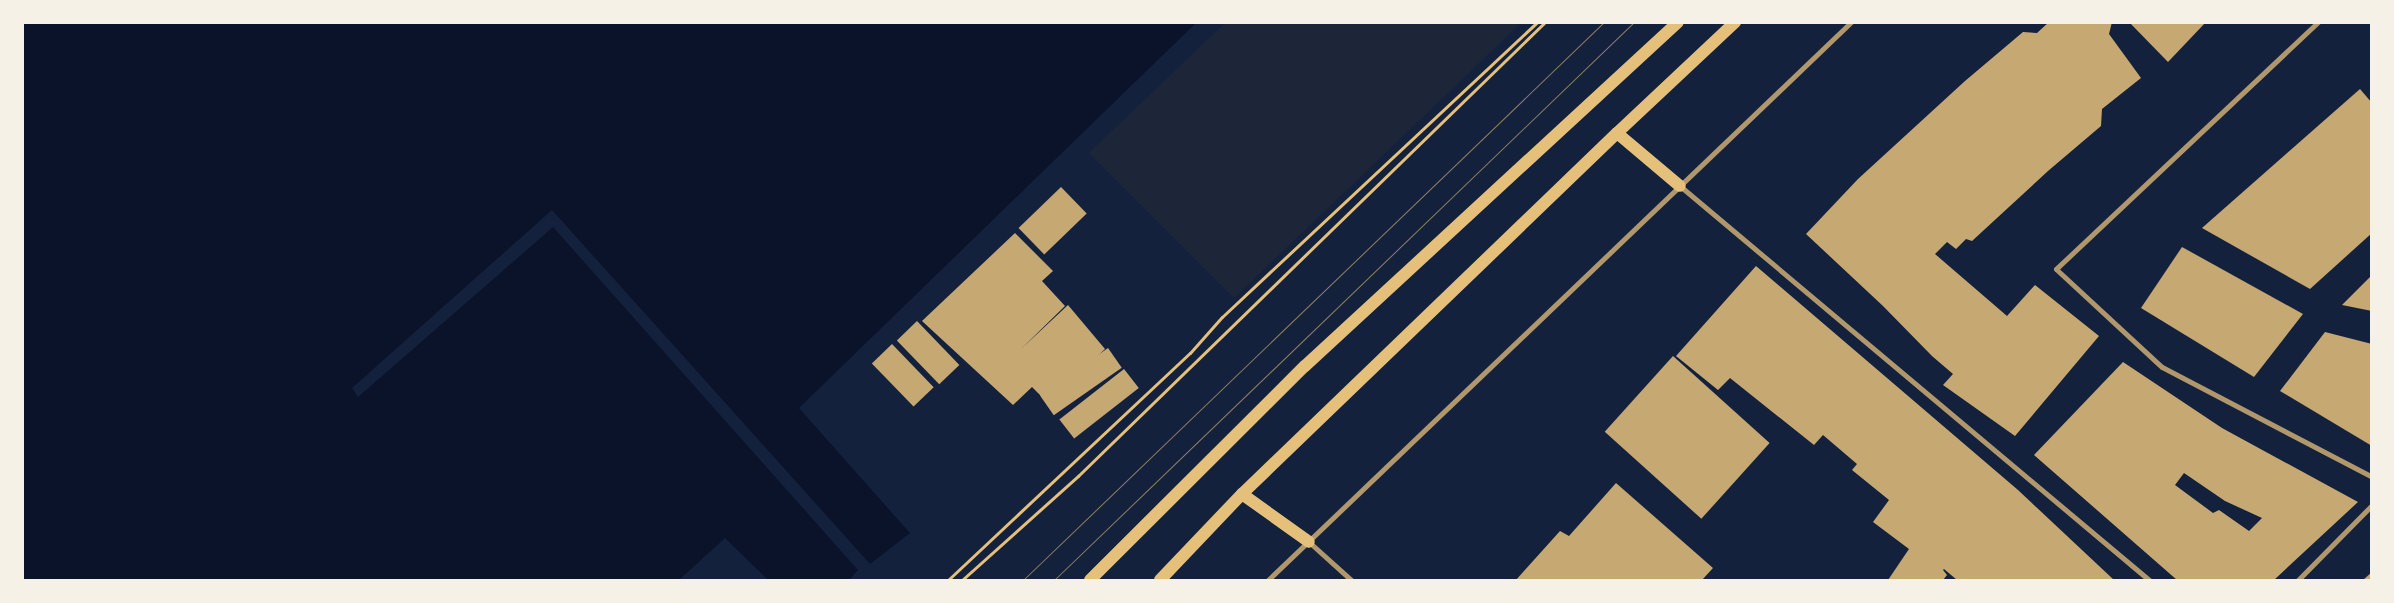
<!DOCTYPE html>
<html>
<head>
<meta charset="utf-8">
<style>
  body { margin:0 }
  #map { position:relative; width:2394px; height:603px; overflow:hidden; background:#14213d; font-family:"DM Sans",sans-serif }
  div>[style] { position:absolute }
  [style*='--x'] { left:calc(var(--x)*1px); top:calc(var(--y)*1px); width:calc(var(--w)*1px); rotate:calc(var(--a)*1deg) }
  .green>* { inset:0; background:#1d2539 }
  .water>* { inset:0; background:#0b132b }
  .building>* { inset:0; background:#c6a872; transform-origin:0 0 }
  .path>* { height:3px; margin:-1.5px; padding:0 1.5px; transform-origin:1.5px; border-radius:1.5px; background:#e5c07b }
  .minor>* { height:5px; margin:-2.5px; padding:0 2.5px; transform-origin:2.5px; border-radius:2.5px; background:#b1986c }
  .primary>* { height:12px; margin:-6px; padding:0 6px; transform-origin:6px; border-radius:6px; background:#e5c07b }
  .tram>* { height:1px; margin:-0.5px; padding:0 0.5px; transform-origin:0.5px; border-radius:0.5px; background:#918062 }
  span { translate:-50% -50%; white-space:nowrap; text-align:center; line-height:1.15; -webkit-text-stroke:4px #f6f1e7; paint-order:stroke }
  .frame { position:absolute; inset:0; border:24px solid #f6f1e7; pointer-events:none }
</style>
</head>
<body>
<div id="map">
  <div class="green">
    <div style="clip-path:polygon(1225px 23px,1225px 22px,1521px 23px,1234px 298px,1089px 153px)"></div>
  </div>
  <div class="water">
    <div style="clip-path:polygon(22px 23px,23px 22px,1196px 23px,799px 408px,910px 533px,870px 564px,552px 210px,352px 388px,358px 397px,553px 227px,858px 570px,849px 580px,768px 580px,725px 538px,679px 580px,23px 580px)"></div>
  </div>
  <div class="building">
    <div style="clip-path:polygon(2049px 22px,2112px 22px,2109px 34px,2141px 78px,2102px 109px,2101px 126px,2048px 171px,1972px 241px,1966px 239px,1956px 249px,1947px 242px,1935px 254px,2007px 316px,2035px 285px,2099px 336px,2015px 436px,1943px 385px,1953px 374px,1932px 356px,1883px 306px,1806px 234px,1858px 179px,1965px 81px,2023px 32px,2037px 33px)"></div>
    <div style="clip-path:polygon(2129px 22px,2206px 22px,2168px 62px)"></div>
    <div style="clip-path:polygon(2360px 89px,2372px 103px,2372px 233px,2310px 289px,2202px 228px)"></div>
    <div style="left:1061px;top:187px;width:37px;height:59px;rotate:46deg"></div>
    <div style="clip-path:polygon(1015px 233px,1053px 271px,1042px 281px,1065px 306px,1021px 349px,1068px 305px,1105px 349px,1048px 403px,1032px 387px,1013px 405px,922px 321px)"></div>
    <div style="clip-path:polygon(2182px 247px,2303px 314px,2254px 377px,2141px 308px)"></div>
    <div style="clip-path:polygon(1756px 266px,2018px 490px,2114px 580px,1957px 580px,1944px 569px,1943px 570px,1947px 575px,1943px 580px,1888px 580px,1909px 549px,1873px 522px,1889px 500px,1852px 470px,1857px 464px,1823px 435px,1814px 445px,1730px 378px,1718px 390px,1676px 356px)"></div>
    <div style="clip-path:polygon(2372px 275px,2372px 311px,2342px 305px)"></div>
    <div style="left:917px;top:321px;width:61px;height:28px;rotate:46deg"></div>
    <div style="clip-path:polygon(2325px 332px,2372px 344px,2372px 446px,2280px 391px)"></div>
    <div style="left:892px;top:344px;width:60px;height:28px;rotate:46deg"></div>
    <div style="left:1108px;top:348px;width:24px;height:83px;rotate:55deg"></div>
    <div style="left:1673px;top:356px;width:130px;height:102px;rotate:42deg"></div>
    <div style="clip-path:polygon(evenodd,2123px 362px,2222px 428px,2358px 502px,2274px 580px,2177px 580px,2034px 455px,2123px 362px,2184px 473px,2225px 501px,2262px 518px,2249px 531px,2219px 510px,2213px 513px,2175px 485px,2184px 473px)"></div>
    <div style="left:1124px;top:369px;width:24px;height:82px;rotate:52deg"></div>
    <div style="clip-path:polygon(1616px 483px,1713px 568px,1702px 580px,1516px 580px,1560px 531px,1569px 536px)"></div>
    <div style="clip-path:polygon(2372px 572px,2372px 580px,2363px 580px)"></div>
  </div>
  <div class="path">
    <div style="--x:948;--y:580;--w:332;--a:-43.2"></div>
    <div style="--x:1190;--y:353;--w:48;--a:-48.4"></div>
    <div style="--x:1222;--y:317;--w:432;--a:-43.1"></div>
    <div style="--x:962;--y:580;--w:156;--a:-41.9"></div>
    <div style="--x:1078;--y:476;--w:651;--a:-44.19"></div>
  </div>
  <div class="minor">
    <div style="--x:2318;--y:22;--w:360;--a:136.7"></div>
    <div style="--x:2056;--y:269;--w:144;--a:42.8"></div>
    <div style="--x:2162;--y:367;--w:237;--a:27.6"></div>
    <div style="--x:1680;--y:186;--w:613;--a:40.03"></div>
    <div style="--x:1309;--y:542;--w:57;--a:42.1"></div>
    <div style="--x:1268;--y:580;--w:807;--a:-43.74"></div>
    <div style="--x:2298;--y:580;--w:105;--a:-45.4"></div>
  </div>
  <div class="primary">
    <div style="--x:1617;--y:133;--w:82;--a:40.1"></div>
    <div style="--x:1242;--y:494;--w:82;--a:35.6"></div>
    <div style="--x:1090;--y:580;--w:303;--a:-44.9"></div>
    <div style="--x:1305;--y:366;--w:507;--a:-42.68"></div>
    <div style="--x:1160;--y:580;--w:119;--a:-46.4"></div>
    <div style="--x:1242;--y:494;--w:521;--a:-43.91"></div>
    <div style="--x:1617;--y:133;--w:162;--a:-43.2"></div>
  </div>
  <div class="tram">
    <div style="--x:1023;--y:580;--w:806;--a:-43.84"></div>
    <div style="--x:1054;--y:580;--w:805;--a:-43.89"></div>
  </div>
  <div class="frame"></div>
</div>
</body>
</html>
